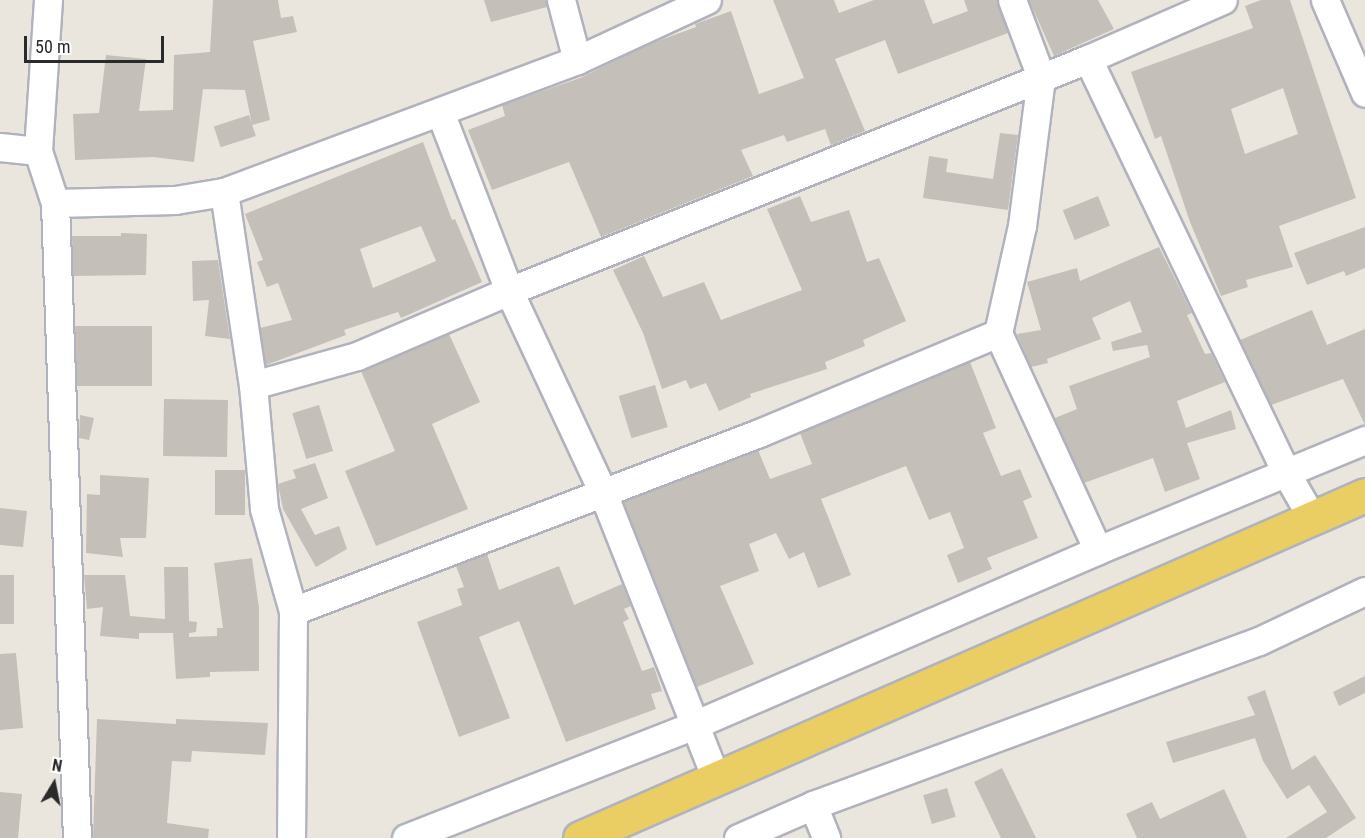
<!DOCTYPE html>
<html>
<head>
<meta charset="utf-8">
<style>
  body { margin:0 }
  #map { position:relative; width:1365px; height:838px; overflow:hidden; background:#ebe6dd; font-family:"Roboto Condensed",sans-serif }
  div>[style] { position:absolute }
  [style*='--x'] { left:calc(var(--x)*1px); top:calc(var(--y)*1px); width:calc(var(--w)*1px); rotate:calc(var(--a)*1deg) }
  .building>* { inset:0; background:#c4bfb9; transform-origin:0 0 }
  .roads { filter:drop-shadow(2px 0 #b0b3bd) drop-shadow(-2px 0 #b0b3bd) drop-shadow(0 2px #b0b3bd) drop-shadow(0 -2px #b0b3bd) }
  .minor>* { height:27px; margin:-13.5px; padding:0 13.5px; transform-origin:13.5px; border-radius:13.5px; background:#fff }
  .major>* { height:33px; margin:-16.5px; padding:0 16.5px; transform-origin:16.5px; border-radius:16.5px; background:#eace64 }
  span { translate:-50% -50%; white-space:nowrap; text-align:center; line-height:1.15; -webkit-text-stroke:4.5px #fff; paint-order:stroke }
  .north { position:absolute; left:24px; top:754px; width:60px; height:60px; -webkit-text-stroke:4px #fff; paint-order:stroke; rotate:10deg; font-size:16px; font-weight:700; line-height:24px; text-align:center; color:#2a2a2a }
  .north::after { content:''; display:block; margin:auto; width:21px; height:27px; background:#2a2a2a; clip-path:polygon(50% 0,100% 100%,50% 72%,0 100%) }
  .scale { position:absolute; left:24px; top:36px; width:140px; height:27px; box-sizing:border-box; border:3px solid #2a2a2a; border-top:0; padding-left:8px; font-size:18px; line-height:21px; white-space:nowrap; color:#2a2a2a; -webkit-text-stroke:4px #fff; paint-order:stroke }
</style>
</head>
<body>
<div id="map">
  <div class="building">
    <div style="clip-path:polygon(213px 0,278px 0,281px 18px,293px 16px,297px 32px,253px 41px,270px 120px,252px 125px,245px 90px,203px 89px,194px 162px,153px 157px,75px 160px,73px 114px,99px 113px,106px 55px,146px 59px,139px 111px,173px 110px,174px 55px,210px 52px)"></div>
    <div style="clip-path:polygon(484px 0,546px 0,547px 7px,491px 22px)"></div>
    <div style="clip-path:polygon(773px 0,834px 0,839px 13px,874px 0,924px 0,933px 24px,968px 11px,964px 0,997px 0,1008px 33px,898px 74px,885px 40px,835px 59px,865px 131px,831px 145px,825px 129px,787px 142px,784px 135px,741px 150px,753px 176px,601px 237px,569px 162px,492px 190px,468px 130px,505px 116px,502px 105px,580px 78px,647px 45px,696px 27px,695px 24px,731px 11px,759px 94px,804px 78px)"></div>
    <div style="clip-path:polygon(1029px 0,1098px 0,1114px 29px,1054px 56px)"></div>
    <div style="clip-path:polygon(evenodd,1261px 0,1290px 0,1356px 198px,1279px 226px,1293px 267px,1246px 280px,1248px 287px,1221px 296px,1190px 222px,1161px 136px,1155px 139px,1131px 72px,1253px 28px,1245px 6px,1261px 0,1283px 88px,1298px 134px,1245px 154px,1231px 109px,1283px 88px)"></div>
    <div style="left:249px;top:115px;width:22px;height:37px;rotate:72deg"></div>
    <div style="clip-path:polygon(1000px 133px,1018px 135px,1008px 210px,923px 198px,929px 156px,948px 159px,946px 172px,993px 179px)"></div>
    <div style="clip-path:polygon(evenodd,423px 142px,452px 220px,455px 219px,482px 282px,401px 318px,398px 312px,344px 330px,346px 335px,266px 365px,260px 328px,292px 320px,278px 283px,267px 287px,257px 262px,263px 260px,245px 214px,423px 142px,421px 226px,436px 261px,373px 288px,360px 249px,421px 226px)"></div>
    <div style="clip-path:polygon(800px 196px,811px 222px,849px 210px,867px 262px,879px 258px,906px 321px,863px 340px,865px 346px,825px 362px,827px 369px,750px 394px,751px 397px,719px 411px,706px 383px,690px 389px,686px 380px,662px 389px,643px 333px,613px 270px,644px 256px,663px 297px,704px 282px,721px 320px,802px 290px,767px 209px)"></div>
    <div style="left:1098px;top:196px;width:32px;height:38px;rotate:68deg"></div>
    <div style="clip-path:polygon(1365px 227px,1365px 268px,1346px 276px,1344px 271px,1307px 285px,1294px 253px)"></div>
    <div style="clip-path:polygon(121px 233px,147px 234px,146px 275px,73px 276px,72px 236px,121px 236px)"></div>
    <div style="clip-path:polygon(1159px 247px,1192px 313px,1187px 315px,1205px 354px,1211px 353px,1225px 382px,1177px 401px,1186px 428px,1231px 410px,1236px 429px,1187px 443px,1200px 479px,1165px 492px,1153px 458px,1084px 483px,1055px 418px,1077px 409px,1069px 386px,1150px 357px,1147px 345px,1113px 351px,1111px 342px,1142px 332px,1130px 301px,1092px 318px,1101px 339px,1047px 359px,1048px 363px,1031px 367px,1017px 334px,1041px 330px,1027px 282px,1077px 268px,1080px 281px)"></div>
    <div style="clip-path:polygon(218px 260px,230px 339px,205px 336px,209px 300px,193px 301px,192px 261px)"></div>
    <div style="clip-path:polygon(1312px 310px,1327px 345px,1365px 329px,1365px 425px,1343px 379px,1271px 405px,1240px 340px)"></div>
    <div style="left:75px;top:326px;width:77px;height:60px"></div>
    <div style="clip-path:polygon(449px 334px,480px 402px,432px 424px,468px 509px,376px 546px,345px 471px,395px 451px,361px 371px)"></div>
    <div style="clip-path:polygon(970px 362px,996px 428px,983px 433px,1001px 476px,1020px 469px,1032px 497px,1023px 501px,1038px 538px,987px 558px,992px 569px,958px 583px,947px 555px,964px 548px,950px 512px,929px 520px,906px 466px,821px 499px,851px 575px,818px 588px,804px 552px,789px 559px,776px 533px,749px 544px,759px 571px,720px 586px,754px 664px,697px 687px,623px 502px,758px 450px,770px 479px,812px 464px,800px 433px)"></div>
    <div style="left:655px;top:385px;width:44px;height:38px;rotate:73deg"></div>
    <div style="left:164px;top:399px;width:64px;height:57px;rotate:1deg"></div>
    <div style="left:319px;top:405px;width:48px;height:28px;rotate:73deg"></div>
    <div style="clip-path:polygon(80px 415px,94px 418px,89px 440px,79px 438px)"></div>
    <div style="clip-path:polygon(315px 463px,328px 498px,301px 509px,315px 535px,339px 526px,347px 549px,316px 567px,283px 509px,278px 484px,296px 478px,293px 470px)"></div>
    <div style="left:215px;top:470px;width:30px;height:45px"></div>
    <div style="clip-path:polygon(100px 475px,149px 478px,146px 538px,120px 538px,123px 557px,86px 553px,87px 494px,100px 495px)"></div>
    <div style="clip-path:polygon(0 508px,27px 511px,23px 547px,0 545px)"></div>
    <div style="clip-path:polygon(487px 554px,499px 590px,559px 566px,574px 605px,622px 584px,631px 606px,624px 609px,629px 619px,623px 622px,642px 671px,654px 667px,662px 691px,651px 694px,656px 709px,566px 742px,519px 621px,479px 637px,510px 718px,459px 737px,417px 622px,462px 605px,457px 589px,464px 587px,456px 566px)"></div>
    <div style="clip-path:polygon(252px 558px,259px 608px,259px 671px,210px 672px,210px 677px,176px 679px,173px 633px,139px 633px,139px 639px,100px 636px,103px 607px,87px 609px,84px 575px,125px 575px,130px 616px,165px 619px,164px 567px,188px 567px,189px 621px,197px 622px,196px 632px,189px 633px,189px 637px,217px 636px,217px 628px,223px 628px,214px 563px)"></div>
    <div style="left:0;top:575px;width:14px;height:49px"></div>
    <div style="clip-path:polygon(16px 653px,23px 728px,0 730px,0 654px)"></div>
    <div style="clip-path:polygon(1365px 676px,1365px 693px,1339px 706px,1333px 692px)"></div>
    <div style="clip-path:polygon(1265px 690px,1292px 770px,1315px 755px,1356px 818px,1326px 838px,1286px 838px,1327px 812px,1309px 785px,1287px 799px,1263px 761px,1255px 738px,1173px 763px,1166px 742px,1255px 715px,1247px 697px)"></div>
    <div style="clip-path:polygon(97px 719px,176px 724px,176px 719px,268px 723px,265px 755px,192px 751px,191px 762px,172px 761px,167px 823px,209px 829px,208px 838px,93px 838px)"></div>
    <div style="clip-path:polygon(1002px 768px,1036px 838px,1001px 838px,974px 782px)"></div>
    <div style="left:947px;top:788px;width:30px;height:25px;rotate:73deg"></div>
    <div style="clip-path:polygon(1224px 789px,1247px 838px,1137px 838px,1126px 814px,1152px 802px,1160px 819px)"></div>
    <div style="clip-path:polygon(0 792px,22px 794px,18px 838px,0 838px)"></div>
  </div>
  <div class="roads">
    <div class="minor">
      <div style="--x:48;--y:0;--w:151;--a:93.8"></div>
      <div style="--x:38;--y:151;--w:55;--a:71.9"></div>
      <div style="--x:55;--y:203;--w:635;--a:88.02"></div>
      <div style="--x:561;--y:0;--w:62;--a:75.1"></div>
      <div style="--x:1325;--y:0;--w:101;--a:66.7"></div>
      <div style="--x:1088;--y:59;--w:457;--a:64.4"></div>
      <div style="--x:1285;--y:471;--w:54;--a:60.1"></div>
      <div style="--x:440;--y:112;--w:192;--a:68.9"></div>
      <div style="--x:509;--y:291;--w:223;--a:65"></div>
      <div style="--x:603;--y:493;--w:308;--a:68.4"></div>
      <div style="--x:0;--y:147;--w:38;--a:6"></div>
      <div style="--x:224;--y:192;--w:195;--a:81.5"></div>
      <div style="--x:253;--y:385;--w:124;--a:84.9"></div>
      <div style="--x:264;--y:509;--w:106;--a:74.1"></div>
      <div style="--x:293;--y:611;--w:227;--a:90.5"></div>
      <div style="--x:55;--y:203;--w:120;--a:-1.4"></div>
      <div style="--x:175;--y:200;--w:50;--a:-9.3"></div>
      <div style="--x:224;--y:192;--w:377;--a:-20.5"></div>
      <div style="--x:577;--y:60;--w:143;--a:-24.8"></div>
      <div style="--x:998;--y:333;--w:110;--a:-77.4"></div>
      <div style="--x:1022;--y:226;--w:150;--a:-82.7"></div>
      <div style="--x:1041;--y:77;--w:82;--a:-110.6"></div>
      <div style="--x:253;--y:385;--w:108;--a:-15.6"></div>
      <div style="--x:357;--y:356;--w:165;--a:-23.2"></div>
      <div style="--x:509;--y:291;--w:624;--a:-21.84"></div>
      <div style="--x:1088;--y:59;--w:147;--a:-23.6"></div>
      <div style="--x:293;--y:611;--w:499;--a:-20.9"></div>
      <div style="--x:759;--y:433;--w:259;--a:-22.7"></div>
      <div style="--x:998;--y:333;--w:239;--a:65.3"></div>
      <div style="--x:813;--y:805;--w:35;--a:68"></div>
      <div style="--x:406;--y:838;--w:309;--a:-21.4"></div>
      <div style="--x:694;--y:725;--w:440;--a:-23.4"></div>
      <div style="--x:1098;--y:550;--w:289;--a:-22.4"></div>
      <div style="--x:738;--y:838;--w:82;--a:-23.7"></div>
      <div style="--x:813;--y:805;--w:475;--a:-20.2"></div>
      <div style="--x:1259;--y:641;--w:117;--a:-25.3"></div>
    </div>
    <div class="major">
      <div style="--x:580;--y:838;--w:857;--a:-23.6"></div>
    </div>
  </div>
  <div class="north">N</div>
  <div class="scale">50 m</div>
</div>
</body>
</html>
